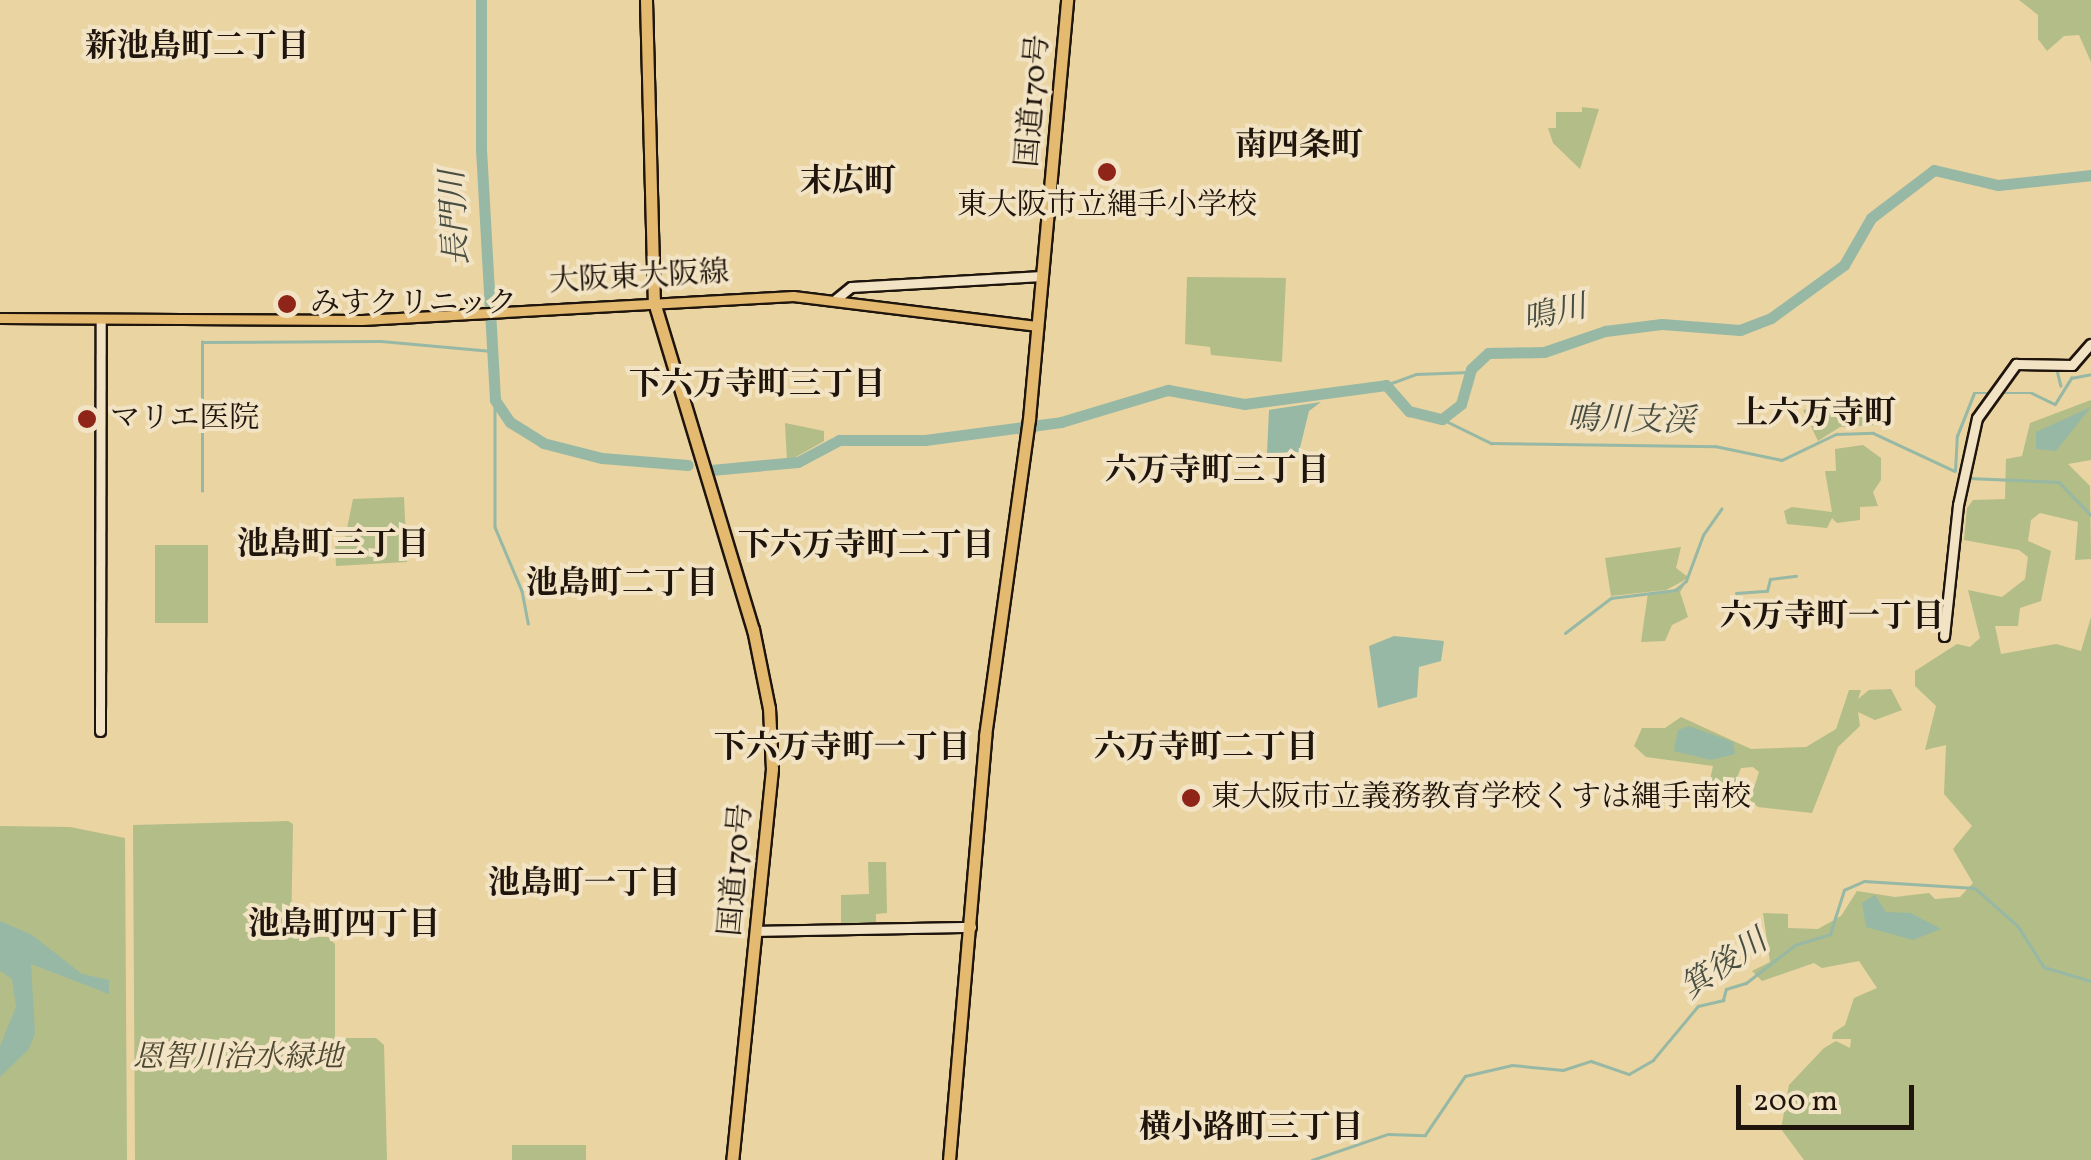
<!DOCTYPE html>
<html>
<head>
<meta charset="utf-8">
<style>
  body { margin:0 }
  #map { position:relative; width:2091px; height:1160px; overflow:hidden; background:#e9d4a2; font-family:Vollkorn,"Noto Serif JP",serif }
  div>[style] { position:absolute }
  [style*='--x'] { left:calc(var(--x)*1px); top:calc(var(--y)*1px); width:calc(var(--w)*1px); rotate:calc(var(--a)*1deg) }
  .green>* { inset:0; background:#b3bd88; transform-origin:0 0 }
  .water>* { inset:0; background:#97b8a4 }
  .stream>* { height:2.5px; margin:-1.25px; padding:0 1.25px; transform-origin:1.25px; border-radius:1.25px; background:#97b8a4 }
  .river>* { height:11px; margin:-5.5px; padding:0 5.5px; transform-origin:5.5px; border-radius:5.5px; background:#97b8a4 }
  .roads { filter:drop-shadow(2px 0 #1f150d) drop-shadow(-2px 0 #1f150d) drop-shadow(0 2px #1f150d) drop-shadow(0 -2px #1f150d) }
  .secondary>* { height:9px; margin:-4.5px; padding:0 4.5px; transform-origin:4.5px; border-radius:4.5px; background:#f1e3c3 }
  .primary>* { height:9px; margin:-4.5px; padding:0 4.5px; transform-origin:4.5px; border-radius:4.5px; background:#e4ba71 }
  .highway>* { height:11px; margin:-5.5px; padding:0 5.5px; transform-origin:5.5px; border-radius:5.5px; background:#e4ba71 }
  .dots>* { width:28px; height:28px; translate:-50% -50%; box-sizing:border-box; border:5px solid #f1e3c3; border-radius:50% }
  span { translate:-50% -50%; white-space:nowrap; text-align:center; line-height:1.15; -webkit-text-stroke:8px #f1e3c3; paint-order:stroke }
  .street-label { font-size:30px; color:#1f150d }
  .poi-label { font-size:30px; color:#1f150d }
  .left { translate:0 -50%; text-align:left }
  .park-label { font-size:30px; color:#4b4732; font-style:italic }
  .neighbourhood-label { font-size:32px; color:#1f150d; font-weight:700 }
  .water-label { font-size:32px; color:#494e42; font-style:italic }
  .scale { position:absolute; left:1736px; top:1085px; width:178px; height:45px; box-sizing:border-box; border:5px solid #1f150d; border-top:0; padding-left:12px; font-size:30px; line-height:35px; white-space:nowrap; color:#1f150d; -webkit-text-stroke:8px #f1e3c3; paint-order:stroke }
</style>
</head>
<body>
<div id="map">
  <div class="green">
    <div style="clip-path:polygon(2019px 0,2091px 0,2091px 62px,2079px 35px,2064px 36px,2047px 51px,2038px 39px,2038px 15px)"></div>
    <div style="clip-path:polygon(1582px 107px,1599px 109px,1580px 169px,1553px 143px,1548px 128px,1556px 128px,1556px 112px,1582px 112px)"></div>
    <div style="clip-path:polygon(1187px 277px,1286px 278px,1282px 362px,1211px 355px,1210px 347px,1185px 344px)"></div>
    <div style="clip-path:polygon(1856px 396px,1869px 406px,1889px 407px,1882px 425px,1840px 427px,1818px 441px,1803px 410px,1821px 407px,1820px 397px,1836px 397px,1833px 408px,1842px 414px)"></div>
    <div style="clip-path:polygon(2091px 400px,2091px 460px,2068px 464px,2090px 486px,2091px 559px,2075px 560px,2078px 522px,2040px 513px,2031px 520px,2028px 541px,2051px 551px,2041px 601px,2020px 608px,2018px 626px,1995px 626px,2001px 654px,2056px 644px,2081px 651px,2091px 617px,2091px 1160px,1804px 1160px,1781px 1129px,1789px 1085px,1824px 1048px,1836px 1041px,1850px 1048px,1851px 1039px,1832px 1039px,1833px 1033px,1845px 1025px,1854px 998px,1877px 988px,1859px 961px,1822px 968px,1814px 963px,1762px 981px,1752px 971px,1770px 962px,1763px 913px,1788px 914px,1788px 928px,1818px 929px,1841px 916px,1857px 891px,1895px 897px,1929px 893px,1935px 899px,1960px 897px,1973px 883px,1953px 849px,1972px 826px,1944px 794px,1946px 745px,1925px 750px,1936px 706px,1915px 686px,1915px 671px,1957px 644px,1970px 647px,1980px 638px,1968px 590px,2002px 597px,2025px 579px,2028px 557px,2019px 550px,1964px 540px,1967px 508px,1973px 500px,2005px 499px,2006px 459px,2022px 456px,2030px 423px)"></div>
    <div style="clip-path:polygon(785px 423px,824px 431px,824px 441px,787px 462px)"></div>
    <div style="clip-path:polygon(1863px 445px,1881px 458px,1881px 480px,1873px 492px,1878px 506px,1860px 507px,1860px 520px,1837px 523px,1832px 518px,1827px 528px,1787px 524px,1784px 511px,1792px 507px,1832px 512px,1825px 471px,1836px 471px,1835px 449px)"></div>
    <div style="clip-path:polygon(404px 497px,407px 562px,336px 566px,335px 539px,345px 538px,353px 499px)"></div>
    <div style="left:155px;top:545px;width:53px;height:78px"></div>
    <div style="clip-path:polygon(1681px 547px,1676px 568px,1688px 577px,1683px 581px,1666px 590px,1611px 596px,1605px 558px)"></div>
    <div style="clip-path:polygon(1687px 581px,1680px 592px,1688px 617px,1672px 625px,1665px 641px,1641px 642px,1648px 593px,1668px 593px)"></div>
    <div style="clip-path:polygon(1891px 689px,1902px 710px,1875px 720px,1858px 712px,1860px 726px,1838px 747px,1812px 813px,1758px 807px,1750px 800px,1759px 772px,1753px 767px,1741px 768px,1728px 800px,1721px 800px,1708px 789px,1713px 766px,1646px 757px,1634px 746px,1642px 728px,1665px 728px,1681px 717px,1751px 749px,1806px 747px,1836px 729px,1849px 690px,1861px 690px,1858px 699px,1869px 690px)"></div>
    <div style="clip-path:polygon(288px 821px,293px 824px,291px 937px,328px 937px,335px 944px,335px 1038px,376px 1038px,384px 1045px,387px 1160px,135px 1160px,133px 825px)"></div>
    <div style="clip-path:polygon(0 826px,70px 827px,125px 838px,127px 1160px,0 1160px)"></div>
    <div style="clip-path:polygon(868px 862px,886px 862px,887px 913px,876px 914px,876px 923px,841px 924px,841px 895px,869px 894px)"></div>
    <div style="left:512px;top:1145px;width:74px;height:15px"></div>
  </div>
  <div class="water">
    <div style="clip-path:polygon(1321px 402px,1309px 411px,1299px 452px,1267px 453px,1269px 410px)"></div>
    <div style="clip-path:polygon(2091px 407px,2056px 451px,2036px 449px,2036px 432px)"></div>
    <div style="clip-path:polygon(1394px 636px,1444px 641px,1441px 661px,1419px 667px,1417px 697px,1378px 708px,1369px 646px)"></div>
    <div style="clip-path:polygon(1689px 726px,1733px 742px,1735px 754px,1711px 760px,1674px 751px,1678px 730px)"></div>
    <div style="clip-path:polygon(1875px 895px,1886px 912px,1911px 913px,1941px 929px,1913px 940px,1866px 927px,1862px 903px)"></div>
    <div style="clip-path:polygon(0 921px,32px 935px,82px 974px,109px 980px,109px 994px,31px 964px,35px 1033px,29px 1049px,0 1077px,0 1046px,16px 1007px,12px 979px,0 971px)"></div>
  </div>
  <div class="stream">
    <div style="--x:2057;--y:370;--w:16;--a:76"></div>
    <div style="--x:1386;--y:385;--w:32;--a:-20"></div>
    <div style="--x:1416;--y:374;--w:54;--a:-2.1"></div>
    <div style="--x:495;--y:400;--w:127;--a:90"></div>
    <div style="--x:495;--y:527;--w:69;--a:67.1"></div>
    <div style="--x:522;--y:591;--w:33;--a:79"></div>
    <div style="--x:1442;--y:419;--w:55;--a:26.1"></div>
    <div style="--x:1491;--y:443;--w:224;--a:0.8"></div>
    <div style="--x:1715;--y:446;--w:68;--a:11.8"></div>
    <div style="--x:1782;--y:460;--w:60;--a:-25.7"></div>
    <div style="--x:1836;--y:434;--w:37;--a:-2"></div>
    <div style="--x:1873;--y:433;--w:90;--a:24.9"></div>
    <div style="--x:1955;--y:471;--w:35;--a:-87"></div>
    <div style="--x:1957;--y:436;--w:46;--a:-68.4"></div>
    <div style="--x:1974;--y:393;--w:58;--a:0"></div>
    <div style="--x:2032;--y:393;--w:25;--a:26"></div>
    <div style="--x:2055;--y:404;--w:31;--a:-58"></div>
    <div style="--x:2071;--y:378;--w:20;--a:-11"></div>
    <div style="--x:1968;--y:478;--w:91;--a:2.5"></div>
    <div style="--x:2059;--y:482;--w:46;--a:45.9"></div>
    <div style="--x:202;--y:491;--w:149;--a:-90"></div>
    <div style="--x:202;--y:342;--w:179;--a:-0.3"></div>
    <div style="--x:381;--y:341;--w:111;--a:5.1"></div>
    <div style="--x:1736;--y:593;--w:31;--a:-4"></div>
    <div style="--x:1767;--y:591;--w:12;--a:-76"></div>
    <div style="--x:1770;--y:579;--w:26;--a:-7"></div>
    <div style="--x:1565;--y:633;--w:58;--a:-37.3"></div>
    <div style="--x:1611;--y:598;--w:65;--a:-7"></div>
    <div style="--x:1676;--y:590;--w:13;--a:-42"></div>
    <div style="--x:1686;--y:581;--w:49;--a:-69.7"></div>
    <div style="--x:1703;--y:535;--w:32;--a:-55"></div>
    <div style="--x:1312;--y:1160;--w:80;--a:-18.9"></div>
    <div style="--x:1388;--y:1134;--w:37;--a:2"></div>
    <div style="--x:1425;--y:1135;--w:71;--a:-55.9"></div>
    <div style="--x:1465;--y:1076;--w:48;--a:-13.2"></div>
    <div style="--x:1512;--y:1065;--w:51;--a:5.6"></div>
    <div style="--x:1563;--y:1070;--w:29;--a:-18"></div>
    <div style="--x:1591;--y:1061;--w:40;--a:18.9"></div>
    <div style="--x:1629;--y:1074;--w:28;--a:-30"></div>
    <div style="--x:1653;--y:1060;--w:70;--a:-50.2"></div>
    <div style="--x:1698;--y:1006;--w:26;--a:-13"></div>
    <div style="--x:1723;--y:1000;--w:11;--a:-75"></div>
    <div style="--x:1726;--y:989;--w:21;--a:-17"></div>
    <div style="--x:1746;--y:983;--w:62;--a:-37.8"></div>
    <div style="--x:1795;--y:945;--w:37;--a:-17"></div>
    <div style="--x:1830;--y:934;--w:46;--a:-72.3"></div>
    <div style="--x:1844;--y:890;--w:22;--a:-24"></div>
    <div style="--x:1864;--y:881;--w:111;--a:3.6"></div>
    <div style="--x:1975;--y:888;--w:57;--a:41.5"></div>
    <div style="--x:2018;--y:926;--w:49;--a:57.6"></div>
    <div style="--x:2044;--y:967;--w:49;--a:16.6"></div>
  </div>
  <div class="river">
    <div style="--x:481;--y:0;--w:149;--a:90"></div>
    <div style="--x:481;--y:149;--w:251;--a:86.8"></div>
    <div style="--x:495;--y:400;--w:27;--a:56"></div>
    <div style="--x:510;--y:422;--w:39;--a:32"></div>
    <div style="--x:543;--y:443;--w:61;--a:14.3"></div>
    <div style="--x:602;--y:458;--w:86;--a:4.7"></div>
    <div style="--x:711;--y:470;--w:87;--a:-5.3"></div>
    <div style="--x:798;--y:462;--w:47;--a:-28.2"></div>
    <div style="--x:839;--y:440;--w:86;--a:0"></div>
    <div style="--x:925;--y:440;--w:137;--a:-7.5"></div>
    <div style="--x:1061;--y:422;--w:112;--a:-16.7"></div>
    <div style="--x:1168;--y:390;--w:77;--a:10.4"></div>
    <div style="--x:1244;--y:404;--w:143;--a:-7.6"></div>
    <div style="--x:1386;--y:385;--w:35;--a:49"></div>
    <div style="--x:1409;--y:411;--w:34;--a:14"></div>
    <div style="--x:1442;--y:419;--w:24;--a:-38"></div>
    <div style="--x:1461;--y:404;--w:36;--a:-74"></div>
    <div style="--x:1471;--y:369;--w:23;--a:-43"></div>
    <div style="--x:1488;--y:353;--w:56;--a:-1"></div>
    <div style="--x:1544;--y:352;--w:65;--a:-19"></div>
    <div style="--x:1605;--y:331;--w:57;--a:-7"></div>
    <div style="--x:1662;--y:324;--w:78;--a:4.4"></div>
    <div style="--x:1740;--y:330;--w:33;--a:-21"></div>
    <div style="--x:1771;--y:318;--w:90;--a:-36"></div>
    <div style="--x:1844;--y:265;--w:54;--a:-60.1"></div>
    <div style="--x:1871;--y:218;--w:79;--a:-37.3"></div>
    <div style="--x:1934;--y:170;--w:66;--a:13.2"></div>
    <div style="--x:1998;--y:185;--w:94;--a:-6.1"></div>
  </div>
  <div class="roads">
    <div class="secondary">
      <div style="--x:836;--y:299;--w:19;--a:-39"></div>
      <div style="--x:851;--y:287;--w:191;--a:-3.3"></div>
      <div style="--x:1944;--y:636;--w:132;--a:-83.9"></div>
      <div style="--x:1958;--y:505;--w:89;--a:-77.7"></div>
      <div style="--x:1977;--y:418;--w:67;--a:-54.2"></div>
      <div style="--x:2016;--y:364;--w:56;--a:1"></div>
      <div style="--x:2072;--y:365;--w:28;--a:-49"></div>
      <div style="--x:100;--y:731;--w:412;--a:-89.9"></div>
      <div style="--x:756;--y:931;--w:215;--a:-1.1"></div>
    </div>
    <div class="primary">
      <div style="--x:0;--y:318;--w:362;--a:0.3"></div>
      <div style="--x:362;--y:320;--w:432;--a:-3.2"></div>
      <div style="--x:793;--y:296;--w:247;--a:7"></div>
    </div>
    <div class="highway">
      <div style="--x:646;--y:0;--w:302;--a:88.5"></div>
      <div style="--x:654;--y:302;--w:342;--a:73.2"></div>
      <div style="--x:753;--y:629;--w:81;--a:78.6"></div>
      <div style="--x:769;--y:708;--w:61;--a:87.2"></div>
      <div style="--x:772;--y:769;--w:393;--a:95.8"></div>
      <div style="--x:949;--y:1160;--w:426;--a:-85.1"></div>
      <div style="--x:985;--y:736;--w:320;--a:-82.1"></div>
      <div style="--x:1029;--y:419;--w:421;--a:-84.8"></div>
    </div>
  </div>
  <div class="dots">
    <div style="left:1107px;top:172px;background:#8f2418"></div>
    <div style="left:287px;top:304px;background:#8f2418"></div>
    <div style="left:87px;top:419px;background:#8f2418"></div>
    <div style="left:1191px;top:798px;background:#8f2418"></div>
  </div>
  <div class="street-label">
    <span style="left:1034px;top:101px;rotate:-85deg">国道170号</span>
    <span style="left:639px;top:278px;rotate:-3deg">大阪東大阪線</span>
    <span style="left:737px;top:870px;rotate:-85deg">国道170号</span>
  </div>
  <div class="poi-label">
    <span style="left:1107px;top:206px">東大阪市立縄手小学校</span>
    <span class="left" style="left:310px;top:304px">みすクリニック</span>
    <span class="left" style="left:110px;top:419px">マリエ医院</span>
    <span class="left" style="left:1211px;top:798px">東大阪市立義務教育学校くすは縄手南校</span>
  </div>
  <div class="park-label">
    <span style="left:238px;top:1058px">恩智川治水緑地</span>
  </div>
  <div class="neighbourhood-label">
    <span style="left:197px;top:48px">新池島町二丁目</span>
    <span style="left:1299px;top:147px">南四条町</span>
    <span style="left:848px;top:183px">末広町</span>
    <span style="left:757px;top:386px">下六万寺町三丁目</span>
    <span style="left:1816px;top:415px">上六万寺町</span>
    <span style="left:1217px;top:472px">六万寺町三丁目</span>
    <span style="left:333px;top:546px">池島町三丁目</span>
    <span style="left:866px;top:547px">下六万寺町二丁目</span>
    <span style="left:622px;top:585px">池島町二丁目</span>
    <span style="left:1832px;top:618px">六万寺町一丁目</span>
    <span style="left:842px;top:749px">下六万寺町一丁目</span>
    <span style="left:1206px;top:749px">六万寺町二丁目</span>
    <span style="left:584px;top:885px">池島町一丁目</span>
    <span style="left:344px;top:926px">池島町四丁目</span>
    <span style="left:1251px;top:1129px">横小路町三丁目</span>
  </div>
  <div class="water-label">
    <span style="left:457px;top:218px;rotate:-93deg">長門川</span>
    <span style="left:1555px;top:315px;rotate:-13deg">鳴川</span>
    <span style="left:1631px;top:422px;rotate:1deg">鳴川支渓</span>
    <span style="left:1725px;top:966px;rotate:-34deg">箕後川</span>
  </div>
  <div class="scale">200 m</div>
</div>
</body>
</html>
